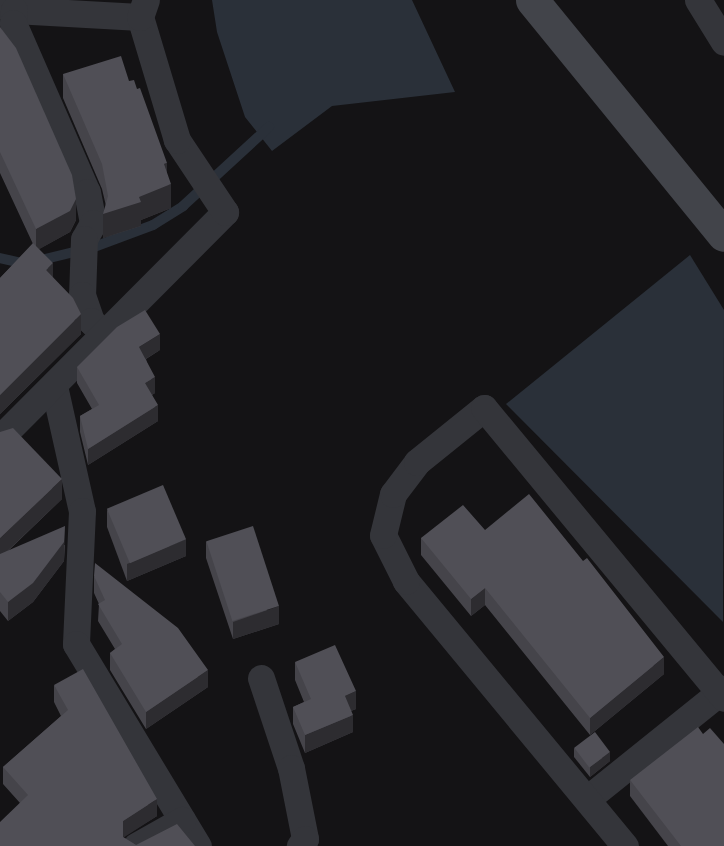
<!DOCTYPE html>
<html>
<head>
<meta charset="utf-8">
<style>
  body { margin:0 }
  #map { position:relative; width:724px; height:846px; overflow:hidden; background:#141315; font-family:Figtree,sans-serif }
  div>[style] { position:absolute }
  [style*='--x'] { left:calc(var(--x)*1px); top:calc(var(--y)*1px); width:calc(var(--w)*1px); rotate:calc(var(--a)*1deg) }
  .water>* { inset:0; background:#2a3039 }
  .stream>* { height:10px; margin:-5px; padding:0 5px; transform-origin:5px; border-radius:5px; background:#2a3039 }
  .street>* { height:27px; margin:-13.5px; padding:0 13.5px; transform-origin:13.5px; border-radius:13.5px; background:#34353a }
  .secondary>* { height:33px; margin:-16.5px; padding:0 16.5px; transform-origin:16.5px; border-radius:16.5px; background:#42444a }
  .wall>* { inset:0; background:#45444a }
  .shaded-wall>* { inset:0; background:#2d2c30 }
  .building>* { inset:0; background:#504f56; transform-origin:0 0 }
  span { translate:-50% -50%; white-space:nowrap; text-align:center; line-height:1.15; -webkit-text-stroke:4.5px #0f0e10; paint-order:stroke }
</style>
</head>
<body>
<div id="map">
  <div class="water">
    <div style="clip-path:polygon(212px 0,412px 0,455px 92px,332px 106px,272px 151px,245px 117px,217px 32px)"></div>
    <div style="clip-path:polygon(690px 255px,724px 310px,723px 622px,506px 404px)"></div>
  </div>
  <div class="stream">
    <div style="--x:0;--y:258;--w:26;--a:13"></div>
    <div style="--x:25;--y:264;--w:71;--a:-13.8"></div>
    <div style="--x:94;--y:247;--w:63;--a:-20.4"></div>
    <div style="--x:153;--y:225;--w:36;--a:-32"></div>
    <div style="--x:183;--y:206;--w:117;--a:-42.6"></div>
  </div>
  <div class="street">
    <div style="--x:698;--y:0;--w:49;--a:58.2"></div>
    <div style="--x:0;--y:4;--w:15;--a:23"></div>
    <div style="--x:14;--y:10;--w:126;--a:3.2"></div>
    <div style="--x:14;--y:10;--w:13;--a:94"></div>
    <div style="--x:13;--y:23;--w:184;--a:66.4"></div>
    <div style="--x:87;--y:192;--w:32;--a:79"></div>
    <div style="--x:93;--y:223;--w:18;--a:119"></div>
    <div style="--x:84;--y:239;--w:56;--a:92"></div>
    <div style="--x:82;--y:295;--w:28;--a:71"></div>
    <div style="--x:91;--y:321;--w:19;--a:47"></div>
    <div style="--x:54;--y:386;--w:128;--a:77.4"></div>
    <div style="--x:82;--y:511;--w:133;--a:92.6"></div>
    <div style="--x:76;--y:644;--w:236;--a:58.9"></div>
    <div style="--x:0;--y:438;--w:319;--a:-45.1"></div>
    <div style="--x:225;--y:212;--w:87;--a:-123.7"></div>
    <div style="--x:177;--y:140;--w:128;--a:-106.7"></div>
    <div style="--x:140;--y:17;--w:18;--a:-71"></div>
    <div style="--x:261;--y:678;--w:95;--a:71.6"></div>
    <div style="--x:291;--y:768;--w:72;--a:78.8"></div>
    <div style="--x:305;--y:839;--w:9;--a:126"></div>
    <div style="--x:587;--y:799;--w:176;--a:-38.8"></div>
    <div style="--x:136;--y:846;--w:53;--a:-29.5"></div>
    <div style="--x:625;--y:846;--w:344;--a:-129.6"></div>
    <div style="--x:406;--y:581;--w:51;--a:-116.6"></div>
    <div style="--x:383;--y:535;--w:42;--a:-76.3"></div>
    <div style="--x:393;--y:494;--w:40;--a:-53"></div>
    <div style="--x:417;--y:462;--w:86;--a:-38.9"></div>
    <div style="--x:484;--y:408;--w:376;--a:50.4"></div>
  </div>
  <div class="secondary">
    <div style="--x:532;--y:0;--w:303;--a:50.8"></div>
  </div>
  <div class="wall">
    <div style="clip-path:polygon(0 27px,76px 220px,70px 232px,39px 249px,81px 334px,0 414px,0 278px,33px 244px,0 173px)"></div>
    <div style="clip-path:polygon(63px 74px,129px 81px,167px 174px,171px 208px,141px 220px,141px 226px,103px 238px,106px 206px,102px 189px,63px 98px)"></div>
    <div style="clip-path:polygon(160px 350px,146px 359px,155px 393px,152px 395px,158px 421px,88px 465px,80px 432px,80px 416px,92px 409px,77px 383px,77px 367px)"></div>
    <div style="clip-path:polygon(0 432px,62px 499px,8px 551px,65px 545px,64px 561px,33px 602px,8px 621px,0 611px)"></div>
    <div style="clip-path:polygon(107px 510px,186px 556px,127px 581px,107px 527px)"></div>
    <div style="clip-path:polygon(485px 530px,664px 674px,590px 735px,485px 605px,471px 616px,421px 555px,421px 538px)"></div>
    <div style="clip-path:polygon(206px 541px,279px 624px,233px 639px,206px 558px)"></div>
    <div style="clip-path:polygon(94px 576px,208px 687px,146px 729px,110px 670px,110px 653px,115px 649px,98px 621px,99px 604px,94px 593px)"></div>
    <div style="clip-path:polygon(295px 662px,356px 709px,351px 711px,353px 732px,305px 753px,293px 724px,293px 707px,304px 702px,295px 680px)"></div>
    <div style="clip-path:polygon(54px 685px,157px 816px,123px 837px,136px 845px,0 846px,20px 803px,3px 784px,3px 767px,61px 716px,54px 702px)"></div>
    <div style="clip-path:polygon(574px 748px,610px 761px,590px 777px,574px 757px)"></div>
    <div style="clip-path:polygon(630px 780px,724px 846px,668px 846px,630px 796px)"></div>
  </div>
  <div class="shaded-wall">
    <div style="clip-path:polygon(167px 163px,167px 185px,171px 184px,171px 208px,141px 220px,141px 226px,103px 238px,103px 214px,139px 197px,164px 164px)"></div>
    <div style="clip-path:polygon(76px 199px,76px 220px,70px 232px,36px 251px,36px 229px)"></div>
    <div style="clip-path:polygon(53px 263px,53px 282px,46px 270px)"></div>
    <div style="clip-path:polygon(81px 314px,81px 334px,0 414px,0 395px)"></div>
    <div style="clip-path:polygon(160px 334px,160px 350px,139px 363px,139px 347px)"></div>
    <div style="clip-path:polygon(155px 377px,155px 393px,145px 399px,145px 383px)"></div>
    <div style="clip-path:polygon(158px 405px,158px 421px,88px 465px,88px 449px)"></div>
    <div style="clip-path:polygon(62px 479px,62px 499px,0 558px,0 538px)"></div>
    <div style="clip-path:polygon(65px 526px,64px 561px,33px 602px,8px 621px,8px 602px)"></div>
    <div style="clip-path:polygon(186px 539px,186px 556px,127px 581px,127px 564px)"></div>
    <div style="clip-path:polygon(485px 588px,485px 605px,471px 616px,471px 599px)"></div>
    <div style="clip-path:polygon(279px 606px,279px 624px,233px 639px,233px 622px)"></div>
    <div style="clip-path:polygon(664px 657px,664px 674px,590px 735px,590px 718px)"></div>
    <div style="clip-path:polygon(208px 670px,208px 687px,146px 729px,146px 712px)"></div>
    <div style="clip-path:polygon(356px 691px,356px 709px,345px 713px,345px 696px)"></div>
    <div style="clip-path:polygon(353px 715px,353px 732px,305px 753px,305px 735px)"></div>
    <div style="clip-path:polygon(610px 752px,610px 761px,590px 777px,590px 767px)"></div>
    <div style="clip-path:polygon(157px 799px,157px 816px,123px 838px,123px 821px)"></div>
  </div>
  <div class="building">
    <div style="clip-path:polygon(0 27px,16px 48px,72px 175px,76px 199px,70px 211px,36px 229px,0 152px)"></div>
    <div style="clip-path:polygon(121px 56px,129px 81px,134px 80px,137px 89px,140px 88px,167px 163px,164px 164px,171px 184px,139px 197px,141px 202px,103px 214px,108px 196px,102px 164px,63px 74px)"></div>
    <div style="clip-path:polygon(33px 243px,53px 263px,46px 270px,73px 298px,81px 314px,0 395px,0 278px)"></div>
    <div style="clip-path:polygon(145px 310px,160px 334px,139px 347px,155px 377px,145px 383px,158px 405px,88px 449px,80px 416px,99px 405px,77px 367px,117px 327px)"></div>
    <div style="clip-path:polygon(13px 428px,62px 479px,0 538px,0 432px)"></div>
    <div style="left:163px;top:485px;width:59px;height:61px;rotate:67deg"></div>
    <div style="clip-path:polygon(529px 494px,583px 561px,587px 558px,664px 657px,590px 718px,485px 588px,471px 599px,421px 538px,463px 505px,485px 530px)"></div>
    <div style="clip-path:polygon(65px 526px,64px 542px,33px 583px,8px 602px,0 592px,0 554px)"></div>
    <div style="left:253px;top:526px;width:84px;height:49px;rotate:72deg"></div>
    <div style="clip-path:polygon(95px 563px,178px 628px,208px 670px,146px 712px,110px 653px,122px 644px,98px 604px,105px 600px,94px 576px)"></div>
    <div style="clip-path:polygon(335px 645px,356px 691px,345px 696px,353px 715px,305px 735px,293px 707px,311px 699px,295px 662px)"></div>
    <div style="clip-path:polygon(83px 669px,157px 799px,123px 821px,123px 837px,136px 845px,177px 824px,195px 846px,0 846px,0 822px,28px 795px,3px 767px,68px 710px,54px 685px)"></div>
    <div style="clip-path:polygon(698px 727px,703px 734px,710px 728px,724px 744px,724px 846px,681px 846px,630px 780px)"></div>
    <div style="left:595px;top:732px;width:25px;height:26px;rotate:53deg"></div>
  </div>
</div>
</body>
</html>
